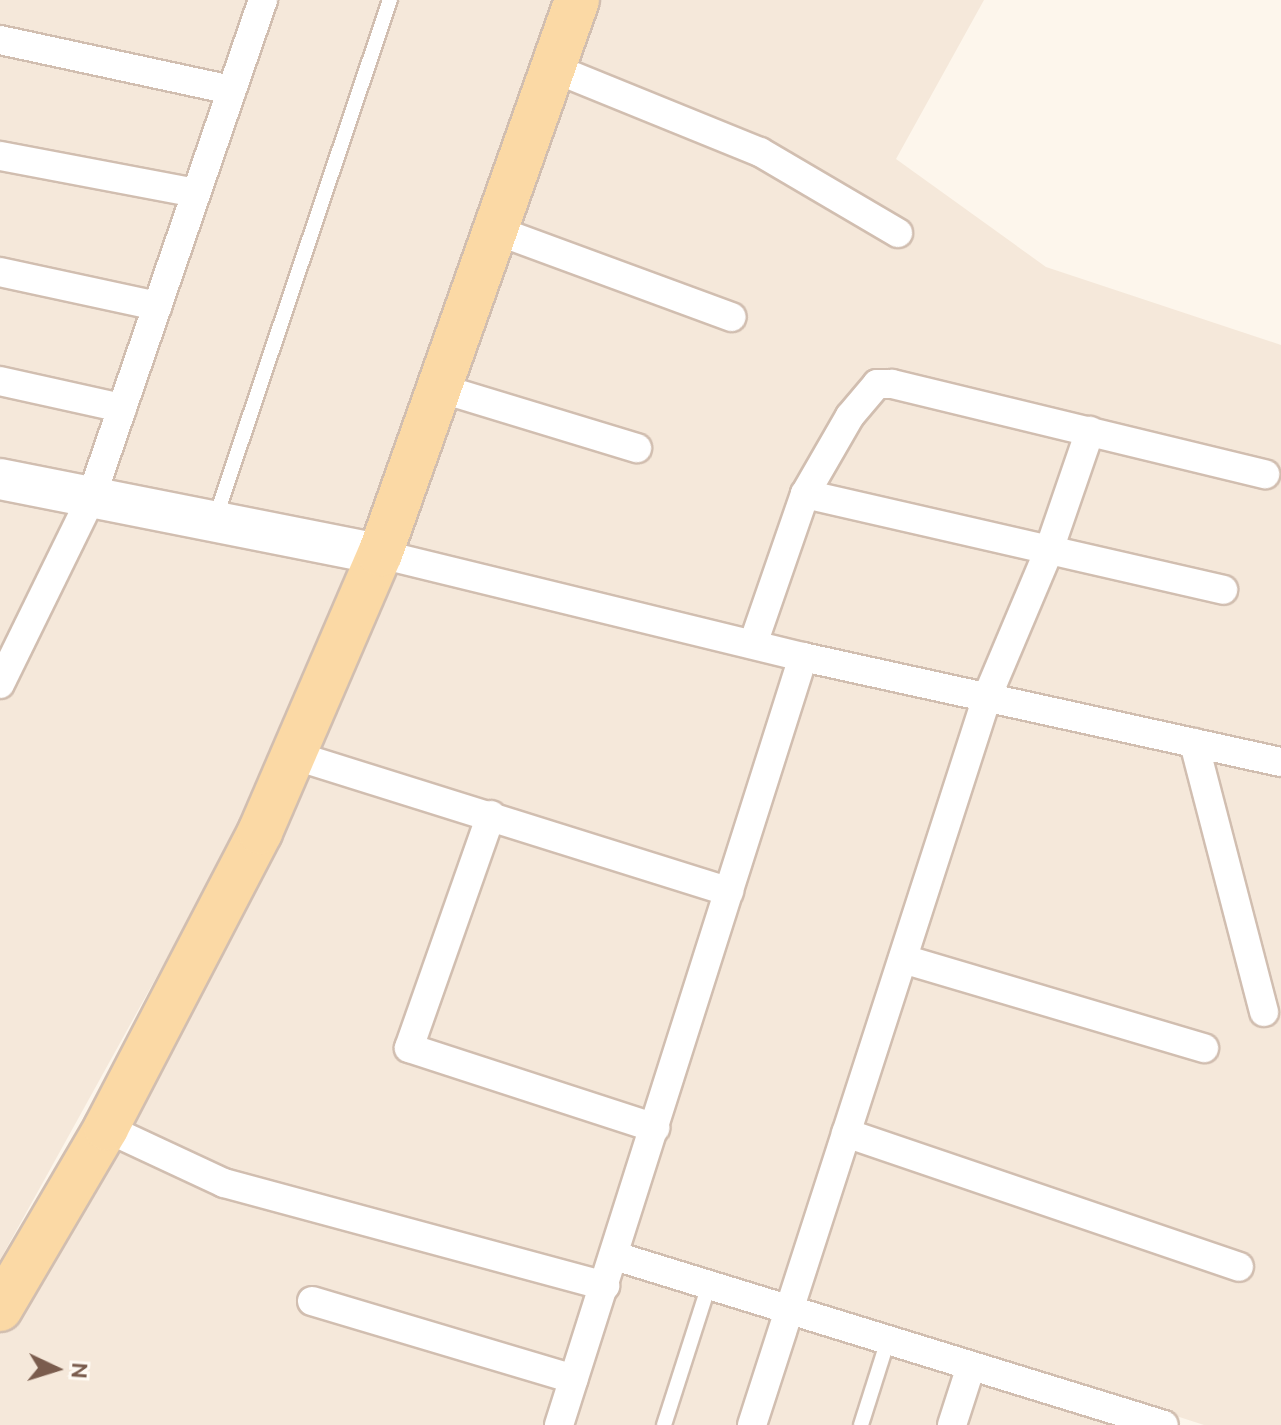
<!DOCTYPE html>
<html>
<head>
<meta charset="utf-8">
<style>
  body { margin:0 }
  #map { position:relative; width:1281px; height:1425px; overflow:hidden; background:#fdf6ec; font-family:Ubuntu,sans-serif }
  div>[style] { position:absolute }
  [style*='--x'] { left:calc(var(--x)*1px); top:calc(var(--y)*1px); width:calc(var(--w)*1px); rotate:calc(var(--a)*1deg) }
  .residential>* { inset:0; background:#f5e8da }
  .roads { filter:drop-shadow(2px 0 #d1beb0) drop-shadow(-2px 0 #d1beb0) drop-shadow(0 2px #d1beb0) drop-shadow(0 -2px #d1beb0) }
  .lane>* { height:14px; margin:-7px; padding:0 7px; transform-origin:7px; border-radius:7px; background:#fff }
  .street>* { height:28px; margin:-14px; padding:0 14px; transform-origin:14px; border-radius:14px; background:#fff }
  .secondary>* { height:40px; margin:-20px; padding:0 20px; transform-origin:20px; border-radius:20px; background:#fff }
  .primary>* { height:44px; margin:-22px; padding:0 22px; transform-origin:22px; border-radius:22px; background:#fbd9a5 }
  span { translate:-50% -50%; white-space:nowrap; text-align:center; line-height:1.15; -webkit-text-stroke:6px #fffaf3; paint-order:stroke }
  .north { position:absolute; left:16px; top:1329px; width:80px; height:80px; -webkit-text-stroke:6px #fffaf3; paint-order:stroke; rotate:94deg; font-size:22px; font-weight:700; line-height:32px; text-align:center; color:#7a5c4d }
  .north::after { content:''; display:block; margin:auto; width:28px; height:36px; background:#7a5c4d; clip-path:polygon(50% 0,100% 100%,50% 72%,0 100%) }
</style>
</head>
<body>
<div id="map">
  <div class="residential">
    <div style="clip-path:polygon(0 0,984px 0,896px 159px,1046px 267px,1281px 345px,1281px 1425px,1204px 1425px,1127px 1400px,1118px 1425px,0 1425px,0 1300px,246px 815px,0 1260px)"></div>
  </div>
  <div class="roads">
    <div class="lane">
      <div style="--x:215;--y:519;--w:548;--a:-71.37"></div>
      <div style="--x:664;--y:1425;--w:147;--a:-72.2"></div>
      <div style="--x:861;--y:1425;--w:89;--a:-72.4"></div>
    </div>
    <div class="street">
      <div style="--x:0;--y:40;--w:237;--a:12.2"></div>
      <div style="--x:553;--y:68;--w:223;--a:22.1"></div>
      <div style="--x:760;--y:152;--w:160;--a:30.4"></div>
      <div style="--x:0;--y:156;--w:199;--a:10.7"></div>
      <div style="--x:495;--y:230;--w:252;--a:20.2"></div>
      <div style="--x:0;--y:272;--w:161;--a:12.2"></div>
      <div style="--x:0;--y:381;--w:125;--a:12.5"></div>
      <div style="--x:439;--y:388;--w:207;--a:16.9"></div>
      <div style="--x:805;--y:494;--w:429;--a:12.9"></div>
      <div style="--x:380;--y:554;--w:435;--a:13.7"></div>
      <div style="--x:803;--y:657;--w:489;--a:12.4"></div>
      <div style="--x:753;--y:644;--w:159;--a:-70.9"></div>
      <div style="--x:805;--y:494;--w:90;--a:-60"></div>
      <div style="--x:850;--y:416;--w:42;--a:-49.8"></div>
      <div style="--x:877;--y:384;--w:15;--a:0"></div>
      <div style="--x:892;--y:384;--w:384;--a:13.6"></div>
      <div style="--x:0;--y:684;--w:207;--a:-63.9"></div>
      <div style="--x:91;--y:498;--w:527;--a:-70.95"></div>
      <div style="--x:1194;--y:743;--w:278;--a:75.4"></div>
      <div style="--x:293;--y:755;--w:457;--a:17.4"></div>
      <div style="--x:491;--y:815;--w:247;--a:109.4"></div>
      <div style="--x:409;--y:1048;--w:259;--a:18"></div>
      <div style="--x:903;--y:959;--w:314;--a:16.5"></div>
      <div style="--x:106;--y:1128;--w:130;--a:25"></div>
      <div style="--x:224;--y:1183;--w:395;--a:15.1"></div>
      <div style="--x:846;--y:1133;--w:415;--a:18.8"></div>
      <div style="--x:615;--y:1256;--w:574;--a:17.11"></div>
      <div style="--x:312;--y:1301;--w:273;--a:16.6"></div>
      <div style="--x:559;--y:1425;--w:806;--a:-72.37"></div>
      <div style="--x:752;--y:1425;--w:765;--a:-72.11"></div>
      <div style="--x:987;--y:697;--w:160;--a:-67.1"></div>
      <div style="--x:1049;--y:550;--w:126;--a:-71"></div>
      <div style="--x:952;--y:1425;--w:62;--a:-72.1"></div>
    </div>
    <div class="secondary">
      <div style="--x:0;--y:479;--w:387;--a:11.2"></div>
    </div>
    <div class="primary">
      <div style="--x:0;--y:1309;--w:210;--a:-59.6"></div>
      <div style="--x:106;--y:1128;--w:334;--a:-62.5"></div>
      <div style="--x:260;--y:832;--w:303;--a:-66.7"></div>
      <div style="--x:380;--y:554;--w:588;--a:-70.42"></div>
    </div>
  </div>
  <div class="north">N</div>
</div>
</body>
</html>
